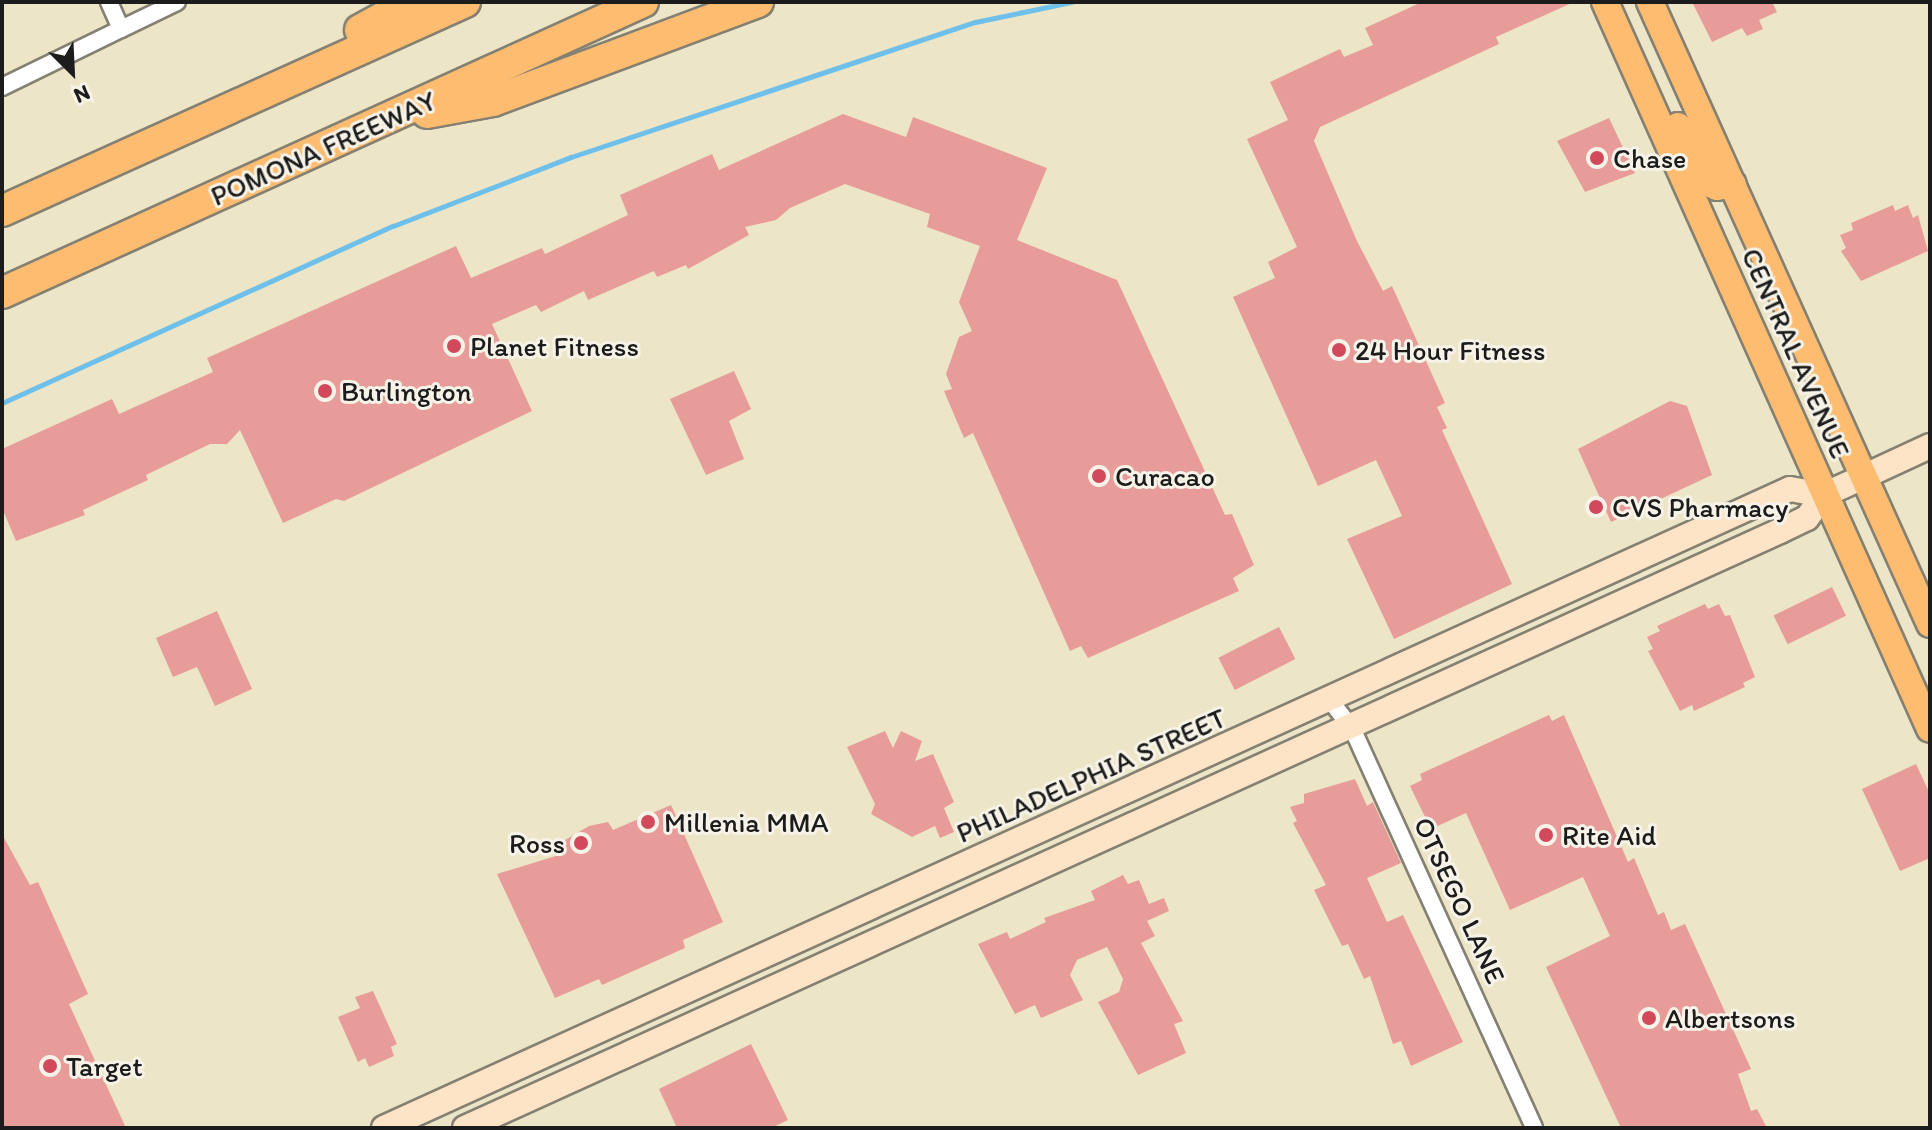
<!DOCTYPE html>
<html>
<head>
<meta charset="utf-8">
<style>
  body { margin:0 }
  #map { position:relative; width:1932px; height:1130px; overflow:hidden; background:#ece5c7; font-family:Itim,sans-serif }
  div>[style] { position:absolute }
  [style*='--x'] { left:calc(var(--x)*1px); top:calc(var(--y)*1px); width:calc(var(--w)*1px); rotate:calc(var(--a)*1deg) }
  .stream>* { height:5px; margin:-2.5px; padding:0 2.5px; transform-origin:2.5px; border-radius:2.5px; background:#6ec0ea }
  .building>* { inset:0; background:#e79c9a; transform-origin:0 0 }
  .roads { filter:drop-shadow(2px 0 #848072) drop-shadow(-2px 0 #848072) drop-shadow(0 2px #848072) drop-shadow(0 -2px #848072) }
  .minor>* { height:16px; margin:-8px; padding:0 8px; transform-origin:8px; border-radius:8px; background:#fff }
  .secondary>* { height:24px; margin:-12px; padding:0 12px; transform-origin:12px; border-radius:12px; background:#fee4c6 }
  .primary>* { height:26px; margin:-13px; padding:0 13px; transform-origin:13px; border-radius:13px; background:#fdbc70 }
  .motorway>* { height:30px; margin:-15px; padding:0 15px; transform-origin:15px; border-radius:15px; background:#fdbc70 }
  .dots>* { width:22px; height:22px; translate:-50% -50%; box-sizing:border-box; border:4px solid #f7f3e8; border-radius:50% }
  span { translate:-50% -50%; white-space:nowrap; text-align:center; line-height:1.15; -webkit-text-stroke:6px #f7f3e8; paint-order:stroke }
  .street-label { font-size:28px; color:#1c1c1c }
  .poi-label { font-size:28px; color:#1c1c1c }
  .left { translate:0 -50%; text-align:left }
  .right { translate:-100% -50%; text-align:right }
  .frame { position:absolute; inset:0; border:4px solid #1c1c1c; pointer-events:none }
  .north { position:absolute; left:32px; top:32px; width:80px; height:80px; -webkit-text-stroke:6px #f7f3e8; paint-order:stroke; rotate:156deg; font-size:22px; font-weight:700; line-height:32px; text-align:center; color:#1c1c1c }
  .north::after { content:''; display:block; margin:auto; width:28px; height:36px; background:#1c1c1c; clip-path:polygon(50% 0,100% 100%,50% 72%,0 100%) }
</style>
</head>
<body>
<div id="map">
  <div class="stream">
    <div style="--x:2;--y:403;--w:429;--a:-24.4"></div>
    <div style="--x:393;--y:226;--w:191;--a:-21.2"></div>
    <div style="--x:571;--y:157;--w:426;--a:-18.5"></div>
    <div style="--x:975;--y:22;--w:99;--a:-11.7"></div>
  </div>
  <div class="building">
    <div style="clip-path:polygon(1422px 2px,1574px 2px,1496px 37px,1499px 44px,1320px 127px,1314px 141px,1357px 241px,1383px 291px,1392px 286px,1445px 403px,1437px 407px,1447px 428px,1442px 430px,1512px 584px,1394px 639px,1347px 539px,1402px 516px,1376px 460px,1318px 486px,1233px 297px,1275px 278px,1268px 262px,1297px 247px,1247px 139px,1288px 120px,1270px 82px,1340px 49px,1344px 57px,1373px 45px,1365px 28px)"></div>
    <div style="clip-path:polygon(1692px 2px,1772px 2px,1777px 12px,1759px 20px,1763px 29px,1747px 36px,1742px 28px,1712px 42px)"></div>
    <div style="clip-path:polygon(843px 114px,906px 137px,913px 117px,1047px 168px,1017px 240px,1117px 280px,1225px 515px,1232px 514px,1254px 565px,1233px 578px,1239px 591px,1088px 658px,1081px 646px,1070px 651px,973px 433px,964px 438px,944px 391px,952px 389px,946px 374px,959px 337px,972px 331px,959px 302px,980px 246px,927px 227px,930px 214px,845px 184px,790px 208px,776px 220px,745px 227px,749px 235px,688px 269px,686px 265px,657px 277px,654px 271px,588px 300px,584px 291px,541px 312px,536px 305px,492px 324px,532px 411px,344px 501px,336px 499px,283px 523px,240px 430px,227px 444px,210px 444px,146px 475px,148px 480px,83px 510px,85px 515px,16px 541px,2px 508px,2px 449px,112px 399px,119px 414px,213px 372px,207px 358px,456px 246px,471px 278px,542px 248px,545px 254px,628px 215px,620px 195px,712px 154px,719px 170px)"></div>
    <div style="clip-path:polygon(1609px 118px,1635px 173px,1585px 192px,1557px 141px)"></div>
    <div style="clip-path:polygon(1893px 205px,1895px 211px,1908px 205px,1913px 218px,1918px 215px,1928px 251px,1861px 281px,1841px 251px,1846px 248px,1840px 235px,1853px 230px,1851px 223px)"></div>
    <div style="clip-path:polygon(734px 371px,751px 409px,729px 421px,744px 459px,706px 475px,670px 399px)"></div>
    <div style="clip-path:polygon(1670px 401px,1687px 406px,1712px 475px,1611px 522px,1606px 511px,1592px 517px,1586px 504px,1600px 498px,1578px 449px)"></div>
    <div style="left:1832px;top:587px;width:32px;height:65px;rotate:64deg"></div>
    <div style="clip-path:polygon(1705px 604px,1708px 609px,1719px 604px,1725px 616px,1730px 615px,1755px 677px,1743px 683px,1745px 687px,1694px 711px,1692px 705px,1680px 711px,1648px 651px,1653px 649px,1647px 637px,1660px 631px,1657px 626px)"></div>
    <div style="clip-path:polygon(217px 611px,252px 689px,215px 706px,197px 667px,173px 677px,156px 638px)"></div>
    <div style="left:1279px;top:627px;width:36px;height:68px;rotate:63deg"></div>
    <div style="clip-path:polygon(1549px 715px,1552px 721px,1564px 715px,1628px 862px,1634px 858px,1658px 915px,1664px 912px,1671px 930px,1685px 924px,1751px 1069px,1738px 1074px,1751px 1111px,1757px 1109px,1767px 1128px,1621px 1128px,1546px 967px,1610px 936px,1583px 877px,1510px 910px,1466px 813px,1431px 829px,1410px 786px,1422px 780px,1420px 774px)"></div>
    <div style="clip-path:polygon(885px 731px,893px 748px,901px 731px,922px 741px,915px 761px,933px 754px,954px 802px,944px 808px,954px 832px,940px 838px,935px 826px,912px 837px,871px 814px,875px 804px,847px 747px)"></div>
    <div style="clip-path:polygon(1916px 764px,1930px 794px,1930px 858px,1900px 871px,1862px 789px)"></div>
    <div style="clip-path:polygon(1355px 779px,1367px 806px,1373px 802px,1401px 863px,1367px 878px,1387px 922px,1403px 915px,1463px 1042px,1411px 1066px,1401px 1041px,1393px 1044px,1370px 976px,1364px 979px,1348px 944px,1342px 946px,1314px 890px,1326px 885px,1293px 823px,1297px 821px,1290px 807px,1304px 803px,1304px 794px)"></div>
    <div style="clip-path:polygon(671px 805px,723px 922px,683px 940px,685px 948px,602px 985px,599px 979px,555px 998px,497px 874px,559px 855px,555px 846px,589px 826px,608px 822px,613px 830px)"></div>
    <div style="clip-path:polygon(2px 834px,30px 885px,38px 882px,88px 994px,69px 1004px,126px 1128px,2px 1128px)"></div>
    <div style="clip-path:polygon(1123px 875px,1128px 884px,1139px 880px,1149px 904px,1164px 898px,1169px 911px,1147px 921px,1155px 936px,1141px 943px,1183px 1021px,1174px 1024px,1186px 1053px,1138px 1075px,1098px 1002px,1119px 992px,1123px 979px,1107px 947px,1077px 960px,1070px 975px,1083px 1000px,1041px 1018px,1035px 1005px,1015px 1014px,978px 944px,1007px 932px,1010px 939px,1046px 922px,1044px 918px,1095px 900px,1091px 891px)"></div>
    <div style="clip-path:polygon(373px 991px,397px 1044px,391px 1047px,394px 1056px,369px 1067px,365px 1058px,358px 1062px,338px 1017px,360px 1008px,355px 997px)"></div>
    <div style="clip-path:polygon(751px 1044px,788px 1120px,771px 1128px,677px 1128px,659px 1089px)"></div>
  </div>
  <div class="roads">
    <div class="minor">
      <div style="--x:121;--y:29;--w:62;--a:-25.7"></div>
      <div style="--x:2;--y:87;--w:132;--a:-26"></div>
      <div style="--x:121;--y:29;--w:30;--a:-114"></div>
      <div style="--x:1329;--y:699;--w:37;--a:52"></div>
      <div style="--x:1352;--y:728;--w:439;--a:65.5"></div>
    </div>
    <div class="secondary">
      <div style="--x:384;--y:1128;--w:1544;--a:-24.44"></div>
      <div style="--x:1790;--y:489;--w:35;--a:10"></div>
      <div style="--x:465;--y:1128;--w:1444;--a:-24.42"></div>
      <div style="--x:1780;--y:531;--w:30;--a:-26"></div>
      <div style="--x:1807;--y:518;--w:29;--a:-54"></div>
      <div style="--x:1824;--y:495;--w:117;--a:-24.8"></div>
    </div>
    <div class="primary">
      <div style="--x:1605;--y:2;--w:796;--a:65.91"></div>
      <div style="--x:1650;--y:2;--w:682;--a:65.76"></div>
      <div style="--x:1678;--y:126;--w:63;--a:63.4"></div>
      <div style="--x:1706;--y:182;--w:12;--a:24"></div>
      <div style="--x:1717;--y:187;--w:16;--a:-11"></div>
    </div>
    <div class="motorway">
      <div style="--x:360;--y:30;--w:58;--a:-28.8"></div>
      <div style="--x:427;--y:113;--w:67;--a:-10.3"></div>
      <div style="--x:493;--y:101;--w:283;--a:-20.5"></div>
      <div style="--x:2;--y:211;--w:508;--a:-24.29"></div>
      <div style="--x:2;--y:293;--w:704;--a:-24.42"></div>
    </div>
  </div>
  <div class="dots">
    <div style="left:1597px;top:158px;background:#d1495b"></div>
    <div style="left:454px;top:346px;background:#d1495b"></div>
    <div style="left:1339px;top:350px;background:#d1495b"></div>
    <div style="left:325px;top:391px;background:#d1495b"></div>
    <div style="left:1099px;top:476px;background:#d1495b"></div>
    <div style="left:1596px;top:507px;background:#d1495b"></div>
    <div style="left:648px;top:822px;background:#d1495b"></div>
    <div style="left:1546px;top:835px;background:#d1495b"></div>
    <div style="left:581px;top:843px;background:#d1495b"></div>
    <div style="left:1649px;top:1018px;background:#d1495b"></div>
    <div style="left:50px;top:1066px;background:#d1495b"></div>
  </div>
  <div class="street-label">
    <span style="left:323px;top:148px;rotate:-24deg">POMONA FREEWAY</span>
    <span style="left:1796px;top:353px;rotate:66deg">CENTRAL AVENUE</span>
    <span style="left:1091px;top:775px;rotate:-24deg">PHILADELPHIA STREET</span>
    <span style="left:1460px;top:900px;rotate:65deg">OTSEGO LANE</span>
  </div>
  <div class="poi-label">
    <span class="left" style="left:1613px;top:158px">Chase</span>
    <span class="left" style="left:470px;top:346px">Planet Fitness</span>
    <span class="left" style="left:1355px;top:350px">24 Hour Fitness</span>
    <span class="left" style="left:341px;top:391px">Burlington</span>
    <span class="left" style="left:1115px;top:476px">Curacao</span>
    <span class="left" style="left:1612px;top:507px">CVS Pharmacy</span>
    <span class="left" style="left:664px;top:822px">Millenia MMA</span>
    <span class="left" style="left:1562px;top:835px">Rite Aid</span>
    <span class="right" style="left:565px;top:843px">Ross</span>
    <span class="left" style="left:1665px;top:1018px">Albertsons</span>
    <span class="left" style="left:66px;top:1066px">Target</span>
  </div>
  <div class="frame"></div>
  <div class="north">N</div>
</div>
</body>
</html>
